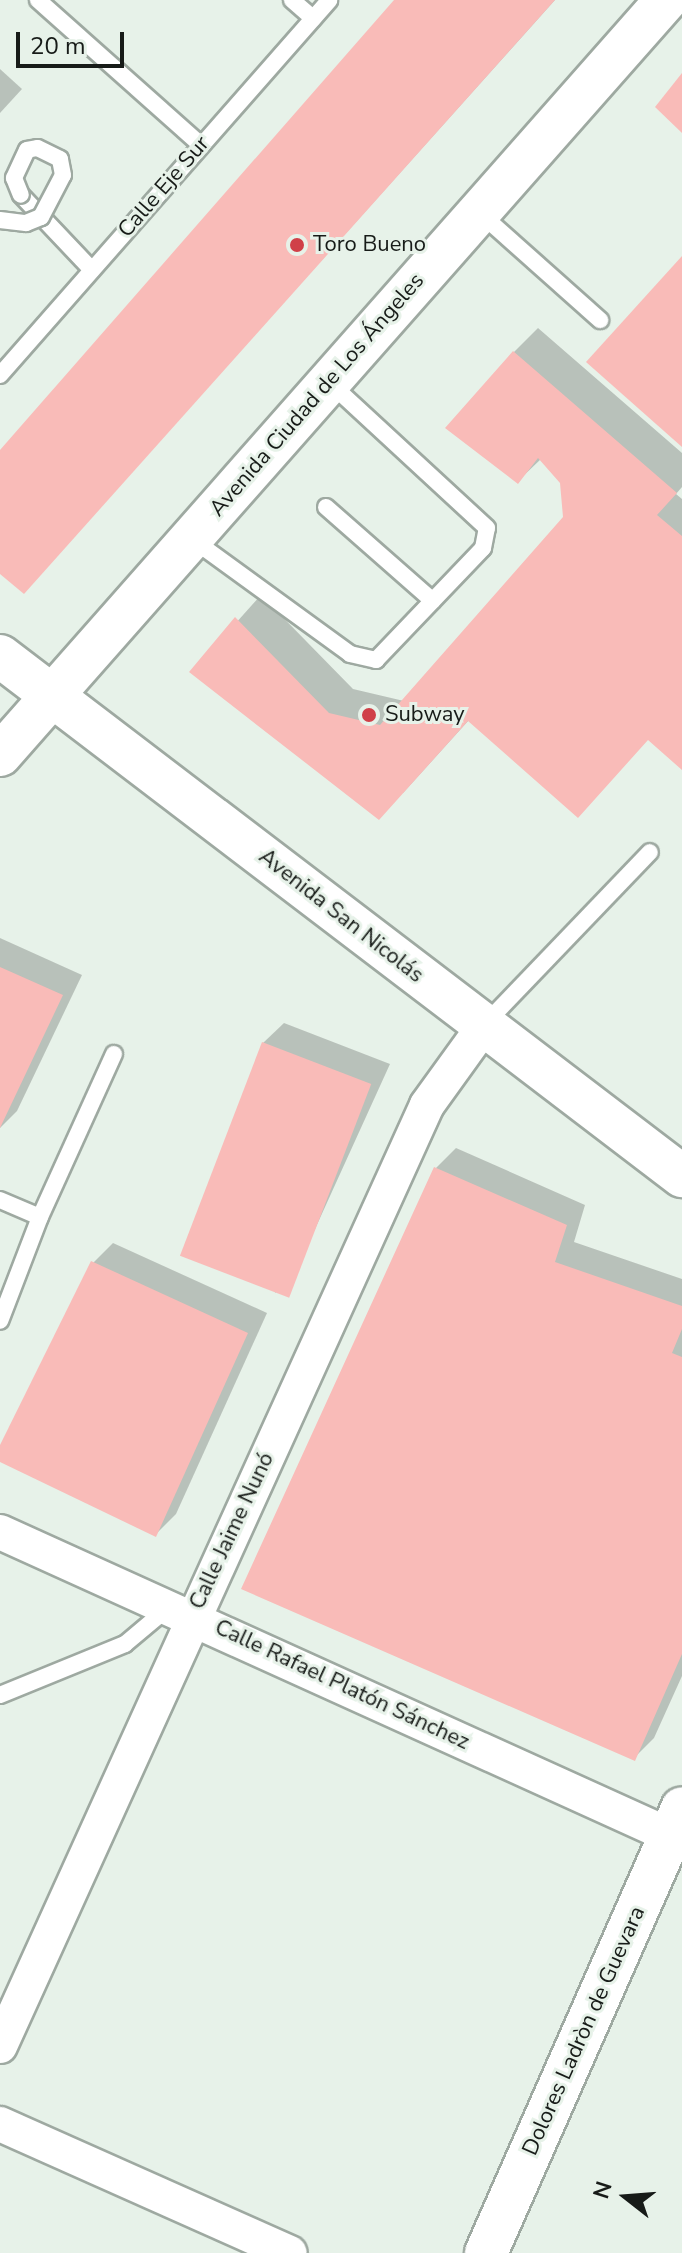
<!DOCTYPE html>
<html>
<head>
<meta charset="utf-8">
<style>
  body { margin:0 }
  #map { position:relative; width:682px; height:2253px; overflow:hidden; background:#e7f2e9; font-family:"Nunito Sans",sans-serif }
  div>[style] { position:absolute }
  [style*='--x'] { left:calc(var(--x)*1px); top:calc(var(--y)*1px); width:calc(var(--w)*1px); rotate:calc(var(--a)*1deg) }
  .shadow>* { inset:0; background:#0003 }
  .building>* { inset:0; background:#f9bbb8; transform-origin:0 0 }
  .roads { filter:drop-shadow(2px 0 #9ea9a1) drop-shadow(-2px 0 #9ea9a1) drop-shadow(0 2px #9ea9a1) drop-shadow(0 -2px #9ea9a1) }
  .service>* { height:16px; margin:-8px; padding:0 8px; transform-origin:8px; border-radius:8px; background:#fff }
  .minor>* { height:34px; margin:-17px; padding:0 17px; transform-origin:17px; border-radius:17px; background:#fff }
  .tertiary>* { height:42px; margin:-21px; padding:0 21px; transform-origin:21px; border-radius:21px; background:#fff }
  .bridges { filter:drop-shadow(2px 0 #9ea9a1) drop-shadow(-2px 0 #9ea9a1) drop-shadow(0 2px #9ea9a1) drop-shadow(0 -2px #9ea9a1) }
  .service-bridge>* { height:16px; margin:-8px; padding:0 8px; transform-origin:8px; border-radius:8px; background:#fff }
  .dots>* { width:22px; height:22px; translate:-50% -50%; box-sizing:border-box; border:4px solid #e7f2e9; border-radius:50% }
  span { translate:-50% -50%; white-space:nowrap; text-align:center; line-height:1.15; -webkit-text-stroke:6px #e7f2e9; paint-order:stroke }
  .street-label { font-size:22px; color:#171b18 }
  .poi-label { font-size:22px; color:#171b18 }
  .left { translate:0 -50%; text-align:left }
  .north { position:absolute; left:586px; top:2157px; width:80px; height:80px; -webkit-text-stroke:6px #e7f2e9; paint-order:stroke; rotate:287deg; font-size:22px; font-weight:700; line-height:32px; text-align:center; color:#171b18 }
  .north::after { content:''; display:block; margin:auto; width:28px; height:36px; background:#171b18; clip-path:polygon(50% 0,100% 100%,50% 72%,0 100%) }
  .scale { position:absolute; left:16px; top:32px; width:108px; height:36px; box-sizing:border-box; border:4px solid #171b18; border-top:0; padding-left:10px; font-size:24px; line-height:28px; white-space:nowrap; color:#171b18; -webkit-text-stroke:6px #e7f2e9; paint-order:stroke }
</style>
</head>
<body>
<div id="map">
  <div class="shadow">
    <div style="clip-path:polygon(397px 0,555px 0,24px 592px,0 572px,0 453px)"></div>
    <div style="clip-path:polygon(0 69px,22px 89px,0 113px)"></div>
    <div style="clip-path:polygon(538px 328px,682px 453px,682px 487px,676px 494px,682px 499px,682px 768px,649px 738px,469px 720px,403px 793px,192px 672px,261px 595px,353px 689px,404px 701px,565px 518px,562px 482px,541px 459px,518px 481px,514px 352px)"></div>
    <div style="clip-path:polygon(0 938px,82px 975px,17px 1111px,0 1128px)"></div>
    <div style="clip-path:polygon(284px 1023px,390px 1064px,295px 1273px,275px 1293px,263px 1043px)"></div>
    <div style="clip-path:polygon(456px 1148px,585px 1205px,574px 1242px,682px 1279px,682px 1676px,654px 1738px,634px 1758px,436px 1168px)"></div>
    <div style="clip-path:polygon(113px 1243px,267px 1313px,176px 1514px,156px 1534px,0 1460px,0 1449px,93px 1263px)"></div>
  </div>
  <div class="building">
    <div style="clip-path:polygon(394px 0,555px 0,24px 594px,0 574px,0 450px)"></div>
    <div style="clip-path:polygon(682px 73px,682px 133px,655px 107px)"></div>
    <div style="clip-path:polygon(682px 256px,682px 447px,586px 362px)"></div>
    <div style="clip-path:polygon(513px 351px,677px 493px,657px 515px,682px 536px,682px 770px,648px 740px,578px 818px,468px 721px,379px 820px,189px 672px,235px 617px,329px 713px,380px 725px,563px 517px,560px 483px,538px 458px,518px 484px,445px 428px)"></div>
    <div style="clip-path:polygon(0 967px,63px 995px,0 1128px)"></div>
    <div style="left:262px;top:1042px;width:117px;height:229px;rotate:21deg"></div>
    <div style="clip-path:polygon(434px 1167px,567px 1225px,555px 1262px,682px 1306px,682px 1329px,672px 1353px,682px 1357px,682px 1654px,635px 1761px,241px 1589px)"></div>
    <div style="clip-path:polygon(91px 1261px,248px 1333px,156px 1537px,0 1462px,0 1445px)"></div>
  </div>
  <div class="roads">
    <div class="service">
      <div style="--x:38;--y:0;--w:218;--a:41.7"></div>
      <div style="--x:292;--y:0;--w:28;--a:41"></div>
      <div style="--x:21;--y:195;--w:103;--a:46.6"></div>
      <div style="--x:480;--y:213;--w:161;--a:41.7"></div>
      <div style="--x:0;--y:375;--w:499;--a:-48.7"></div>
      <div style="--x:326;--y:507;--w:142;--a:41.3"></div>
      <div style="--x:192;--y:539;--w:195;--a:36"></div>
      <div style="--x:350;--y:654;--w:27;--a:13"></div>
      <div style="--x:376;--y:660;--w:155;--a:-46.3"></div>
      <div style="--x:483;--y:548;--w:20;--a:-79"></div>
      <div style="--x:487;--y:528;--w:215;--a:-137.3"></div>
      <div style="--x:485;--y:1024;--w:238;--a:-46.2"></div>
      <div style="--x:0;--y:1200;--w:43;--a:23"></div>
      <div style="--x:40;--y:1217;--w:111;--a:111"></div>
      <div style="--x:40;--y:1217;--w:179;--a:-65.6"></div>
      <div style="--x:0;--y:1695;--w:135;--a:-22.2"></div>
      <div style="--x:125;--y:1644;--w:57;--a:-40.1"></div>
    </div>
    <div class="minor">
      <div style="--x:0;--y:1532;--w:749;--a:24.37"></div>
      <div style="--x:0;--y:2046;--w:1033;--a:-65.59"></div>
      <div style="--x:427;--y:1105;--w:97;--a:-54.2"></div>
      <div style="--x:0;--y:2124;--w:317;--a:24"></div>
    </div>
    <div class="tertiary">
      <div style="--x:0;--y:656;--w:858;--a:37.32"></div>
      <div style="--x:0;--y:755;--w:1007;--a:-48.58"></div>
      <div style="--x:486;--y:2253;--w:486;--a:-66.2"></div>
    </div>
  </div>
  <div class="bridges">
    <div class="service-bridge">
      <div style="--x:0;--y:220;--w:26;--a:7"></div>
      <div style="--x:26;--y:223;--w:16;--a:-22"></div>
      <div style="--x:41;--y:217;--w:47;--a:-62.4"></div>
      <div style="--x:63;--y:175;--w:16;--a:-101"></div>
      <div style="--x:60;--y:159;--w:25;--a:-154"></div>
      <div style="--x:37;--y:148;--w:10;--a:169"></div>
      <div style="--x:27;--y:150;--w:31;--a:115"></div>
      <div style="--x:14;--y:178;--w:18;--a:68"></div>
    </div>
  </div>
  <div class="dots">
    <div style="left:297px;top:245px;background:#d04048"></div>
    <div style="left:369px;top:715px;background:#d04048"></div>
  </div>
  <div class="street-label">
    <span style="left:164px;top:187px;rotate:-49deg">Calle Eje Sur</span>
    <span style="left:317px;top:395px;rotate:-49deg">Avenida Ciudad de Los Ángeles</span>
    <span style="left:341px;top:916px;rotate:38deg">Avenida San Nicolás</span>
    <span style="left:232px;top:1531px;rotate:-65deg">Calle Jaime Nunó</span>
    <span style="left:342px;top:1685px;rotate:25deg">Calle Rafael Platón Sánchez</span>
    <span style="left:584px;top:2031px;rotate:-66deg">Dolores Ladròn de Guevara</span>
  </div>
  <div class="poi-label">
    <span class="left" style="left:313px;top:245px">Toro Bueno</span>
    <span class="left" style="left:385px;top:715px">Subway</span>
  </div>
  <div class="north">N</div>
  <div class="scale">20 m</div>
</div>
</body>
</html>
